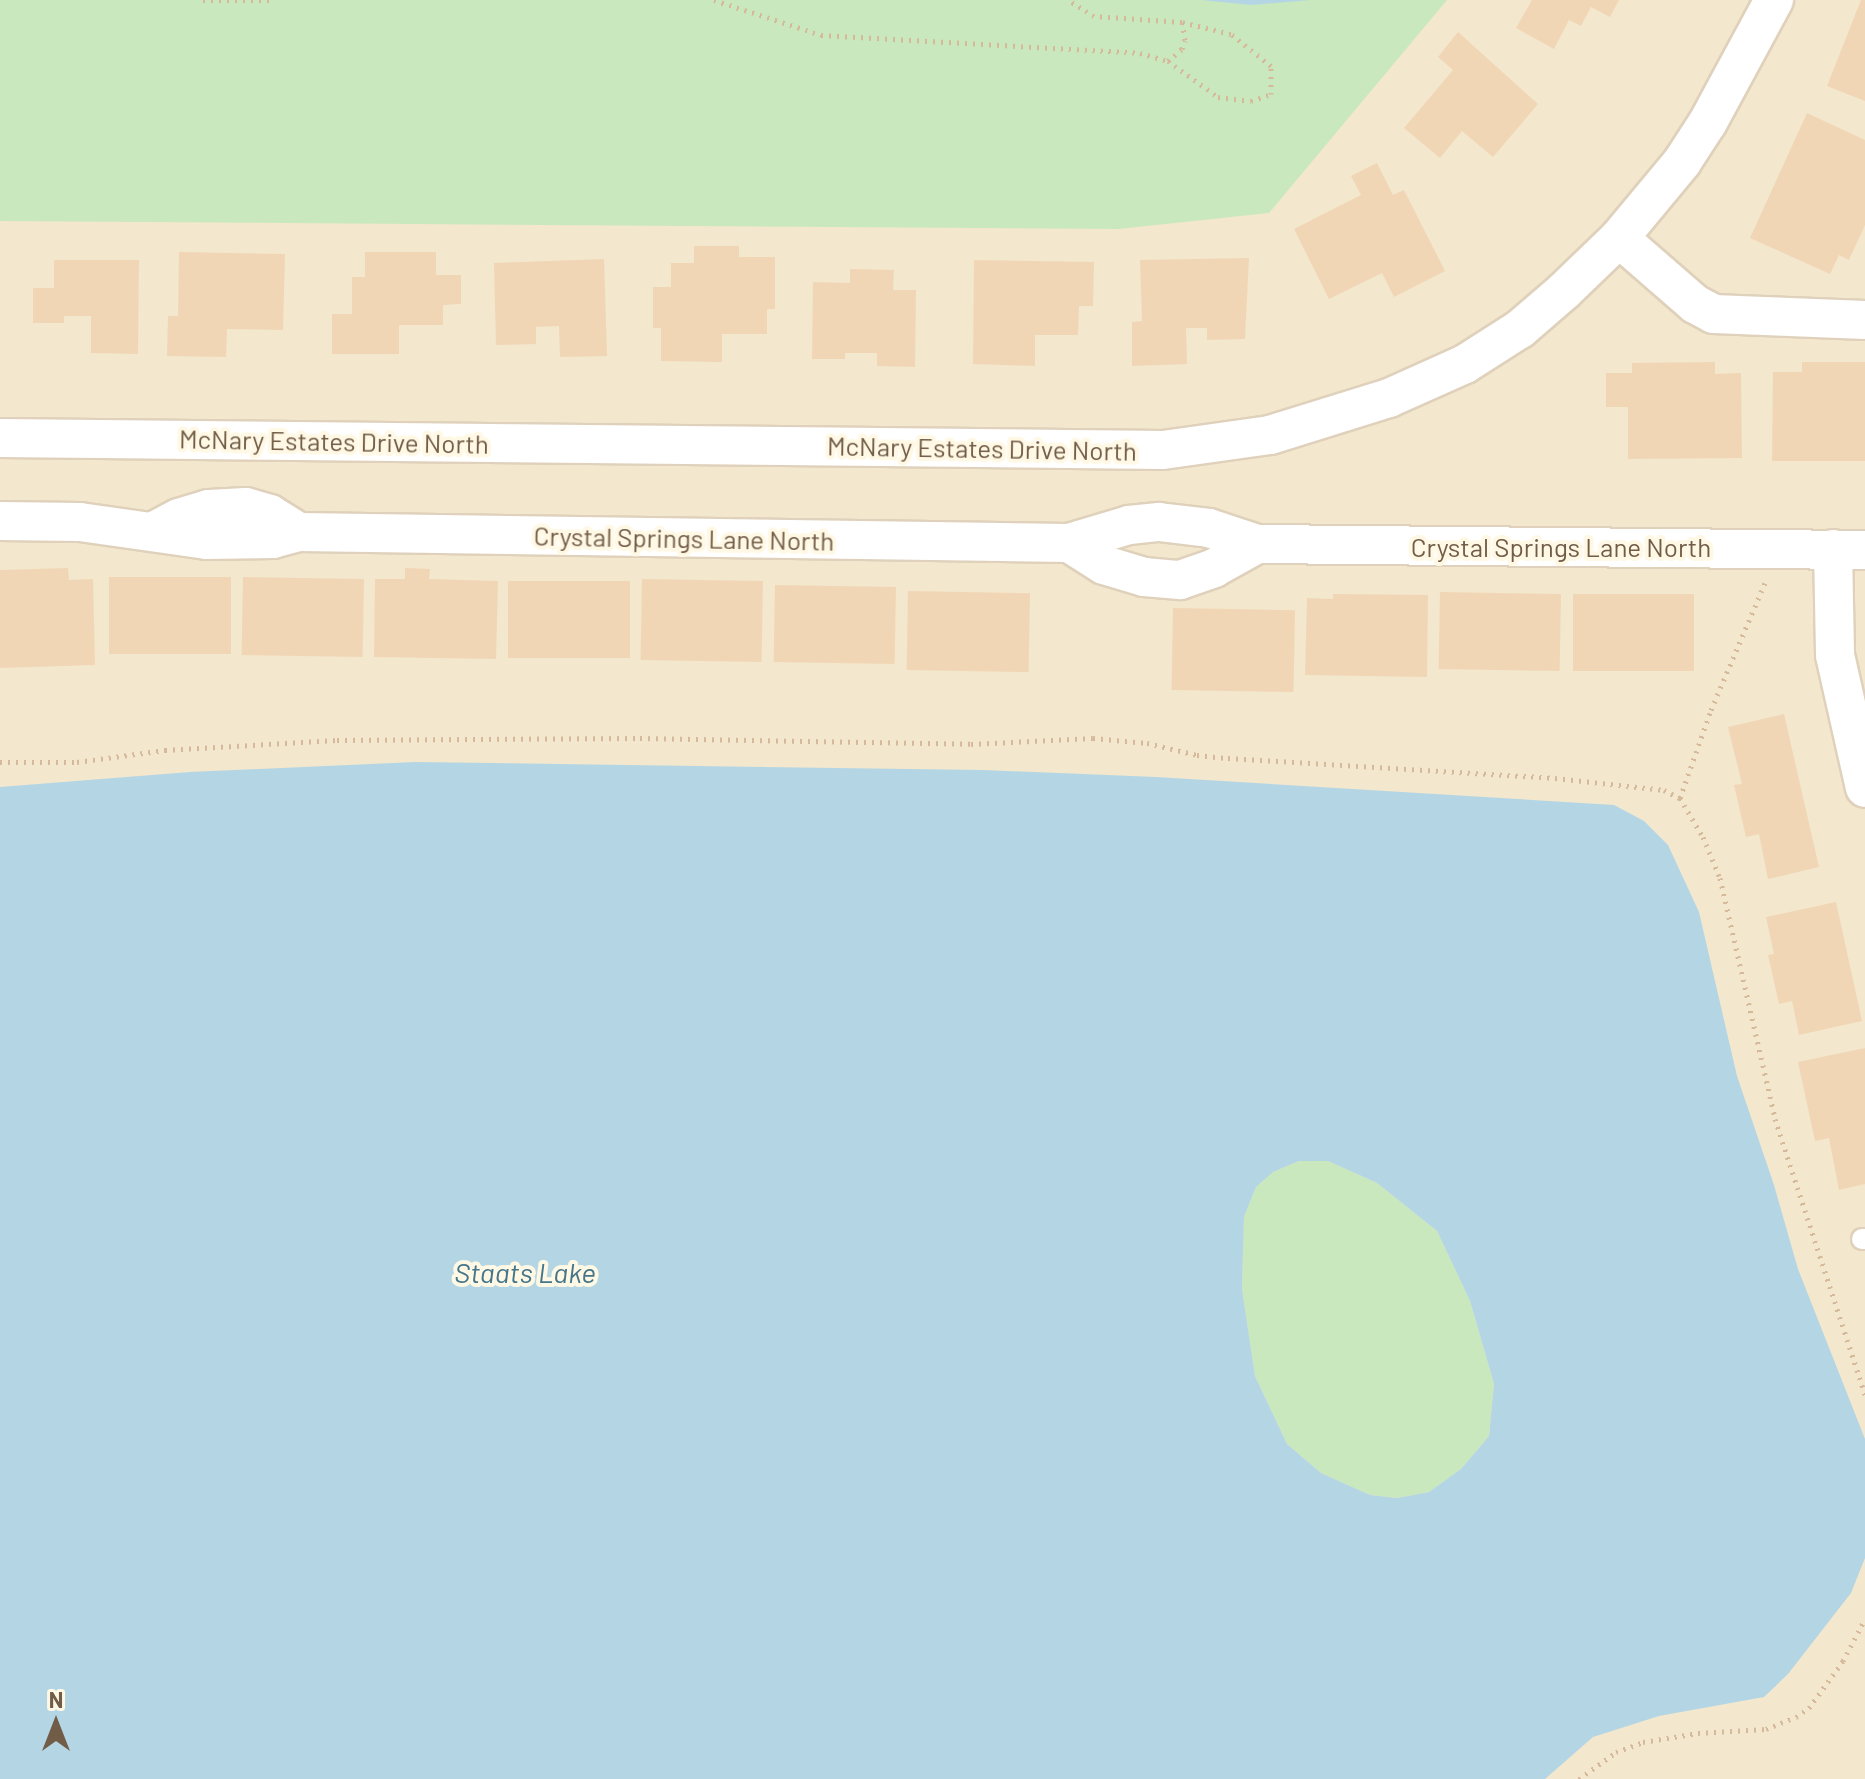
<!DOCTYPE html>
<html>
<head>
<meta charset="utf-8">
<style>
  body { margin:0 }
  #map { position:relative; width:1865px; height:1779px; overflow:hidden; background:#fcf4de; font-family:Barlow,sans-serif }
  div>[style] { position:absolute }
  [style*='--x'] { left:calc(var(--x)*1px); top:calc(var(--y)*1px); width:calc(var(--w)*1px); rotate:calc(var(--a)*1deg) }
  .residential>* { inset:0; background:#f3e7cd; transform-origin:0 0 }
  .green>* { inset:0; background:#c9e8be }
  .water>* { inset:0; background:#b4d6e4 }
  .building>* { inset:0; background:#f1d6b6; transform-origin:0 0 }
  .path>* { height:5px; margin-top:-2.5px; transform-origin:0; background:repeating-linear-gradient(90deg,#d5b99a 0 2px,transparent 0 8px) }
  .roads { filter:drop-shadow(2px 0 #dfd1bb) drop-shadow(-2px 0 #dfd1bb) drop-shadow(0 2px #dfd1bb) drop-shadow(0 -2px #dfd1bb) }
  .service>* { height:20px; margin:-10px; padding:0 10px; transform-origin:10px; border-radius:10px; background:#fff }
  .minor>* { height:38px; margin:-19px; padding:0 19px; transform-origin:19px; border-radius:19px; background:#fff }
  span { translate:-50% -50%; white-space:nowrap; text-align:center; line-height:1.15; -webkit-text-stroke:8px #fff8e4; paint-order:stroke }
  .street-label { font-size:26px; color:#715c47 }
  .water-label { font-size:28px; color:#44768b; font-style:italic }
  .north { position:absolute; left:16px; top:1683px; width:80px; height:80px; -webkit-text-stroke:6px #fff8e4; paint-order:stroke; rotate:0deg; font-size:22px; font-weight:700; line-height:32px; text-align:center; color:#715c47 }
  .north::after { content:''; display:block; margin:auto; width:28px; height:36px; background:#715c47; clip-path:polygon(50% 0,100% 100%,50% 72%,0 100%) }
</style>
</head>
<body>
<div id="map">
  <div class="residential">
    <div style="left:0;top:0;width:1865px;height:1779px"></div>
  </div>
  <div class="green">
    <div style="clip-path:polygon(0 0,1447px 0,1269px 213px,1118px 229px,0 221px)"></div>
    <div style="clip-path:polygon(1299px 1161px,1328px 1161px,1377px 1183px,1437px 1231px,1470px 1301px,1494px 1384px,1489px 1436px,1461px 1469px,1429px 1492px,1397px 1498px,1370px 1495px,1321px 1473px,1287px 1444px,1255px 1376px,1242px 1289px,1244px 1217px,1256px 1187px,1273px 1172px)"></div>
  </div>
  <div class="water">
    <div style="clip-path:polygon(1201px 0,1310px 0,1251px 5px)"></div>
    <div style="clip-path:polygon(evenodd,415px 762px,983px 770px,1156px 777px,1614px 805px,1644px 821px,1668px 845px,1699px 912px,1737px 1076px,1774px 1185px,1798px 1269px,1865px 1439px,1865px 1558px,1851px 1593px,1788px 1674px,1764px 1697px,1659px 1716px,1593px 1737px,1545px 1779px,0 1779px,0 787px,190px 772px,415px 762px,1299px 1161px,1328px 1161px,1377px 1183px,1437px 1231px,1470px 1301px,1494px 1384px,1489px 1436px,1461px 1469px,1429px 1492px,1397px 1498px,1370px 1495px,1321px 1473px,1287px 1444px,1255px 1376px,1242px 1289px,1244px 1217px,1256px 1187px,1273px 1172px,1299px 1161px)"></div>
  </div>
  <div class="building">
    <div style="clip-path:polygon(1532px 0,1619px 0,1610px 17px,1591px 7px,1581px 26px,1569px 20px,1554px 49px,1516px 28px)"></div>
    <div style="clip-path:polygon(1861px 0,1865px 0,1865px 101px,1827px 86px)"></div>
    <div style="clip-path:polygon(1458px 32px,1538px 104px,1493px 157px,1462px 131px,1440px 158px,1404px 128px,1453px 70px,1438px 57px)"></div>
    <div style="clip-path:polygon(1807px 113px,1865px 140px,1865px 225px,1849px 260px,1839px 255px,1830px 274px,1750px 238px)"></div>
    <div style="clip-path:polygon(1377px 163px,1393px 195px,1404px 190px,1445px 271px,1394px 297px,1382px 273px,1329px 299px,1294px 229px,1361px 195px,1351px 176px)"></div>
    <div style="clip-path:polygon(694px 246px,739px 246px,739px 257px,775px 257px,775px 309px,767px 309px,767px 334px,722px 334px,722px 362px,661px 361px,661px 328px,653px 328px,653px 287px,671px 287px,671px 263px,694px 263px)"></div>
    <div style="clip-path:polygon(179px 252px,285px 254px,283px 330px,227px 329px,226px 357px,167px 356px,168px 316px,178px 316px)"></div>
    <div style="clip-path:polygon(365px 252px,436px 252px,436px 275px,461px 275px,461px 304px,443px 305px,443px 325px,399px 325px,399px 354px,332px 354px,332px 314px,352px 314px,352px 277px,365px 277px)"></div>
    <div style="clip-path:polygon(1249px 258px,1245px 339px,1207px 340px,1207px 328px,1186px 328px,1187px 364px,1132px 366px,1132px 322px,1142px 321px,1140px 260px)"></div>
    <div style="clip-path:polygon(604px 259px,607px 356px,560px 357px,559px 326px,536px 327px,536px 344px,496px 345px,494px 263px)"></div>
    <div style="clip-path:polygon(54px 260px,139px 260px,138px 354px,91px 353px,91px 316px,64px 316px,64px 323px,33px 323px,33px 288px,54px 288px)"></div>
    <div style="clip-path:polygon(974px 260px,1094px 262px,1093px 306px,1079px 306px,1078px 335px,1035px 335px,1035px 366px,973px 364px)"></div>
    <div style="clip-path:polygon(850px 269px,894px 270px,893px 290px,916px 290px,915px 367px,877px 366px,877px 353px,845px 353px,845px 359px,812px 359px,813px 282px,850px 283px)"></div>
    <div style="clip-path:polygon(1715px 362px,1715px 374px,1741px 373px,1742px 458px,1628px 459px,1628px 407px,1606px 407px,1606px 373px,1632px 373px,1632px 363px)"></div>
    <div style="clip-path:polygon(1802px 362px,1865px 362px,1865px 461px,1772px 461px,1773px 372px,1802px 372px)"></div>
    <div style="clip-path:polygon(68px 568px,69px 580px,93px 579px,95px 665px,0 668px,0 570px)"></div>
    <div style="clip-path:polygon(405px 568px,430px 569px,429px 579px,498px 581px,496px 659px,374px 657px,375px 579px,405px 579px)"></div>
    <div style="left:109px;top:577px;width:122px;height:77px"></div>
    <div style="left:243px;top:577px;width:121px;height:78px;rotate:1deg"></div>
    <div style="left:642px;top:579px;width:121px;height:81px;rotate:1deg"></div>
    <div style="left:508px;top:581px;width:122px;height:77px"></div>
    <div style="left:775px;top:585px;width:121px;height:77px;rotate:1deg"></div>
    <div style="left:908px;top:591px;width:122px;height:79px;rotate:1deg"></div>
    <div style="left:1440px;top:592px;width:121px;height:77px;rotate:1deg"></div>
    <div style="clip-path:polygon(1333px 594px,1428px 595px,1427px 677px,1305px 675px,1307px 598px,1333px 599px)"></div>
    <div style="left:1573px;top:594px;width:121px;height:77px"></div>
    <div style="left:1173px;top:608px;width:122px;height:82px;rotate:1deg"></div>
    <div style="clip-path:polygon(1784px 714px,1819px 867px,1768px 879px,1759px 834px,1746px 837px,1734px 785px,1742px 784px,1728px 727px)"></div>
    <div style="clip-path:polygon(1836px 902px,1862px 1021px,1799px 1035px,1792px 1001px,1779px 1004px,1768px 955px,1774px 954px,1766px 917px)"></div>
    <div style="clip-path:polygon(1865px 1048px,1865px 1184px,1839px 1190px,1829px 1138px,1815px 1141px,1798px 1062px)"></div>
  </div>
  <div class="path">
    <div style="--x:203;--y:0;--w:71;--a:0"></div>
    <div style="--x:714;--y:0;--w:113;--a:18.1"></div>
    <div style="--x:821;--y:35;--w:320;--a:3.2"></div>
    <div style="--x:1140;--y:53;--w:29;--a:16"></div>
    <div style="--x:1168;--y:61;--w:62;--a:35.8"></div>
    <div style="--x:1218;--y:97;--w:33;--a:7"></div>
    <div style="--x:1251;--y:101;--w:21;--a:-19"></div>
    <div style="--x:1271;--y:94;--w:28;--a:-90"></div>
    <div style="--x:1271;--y:66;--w:51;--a:-141.3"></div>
    <div style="--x:1231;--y:34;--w:50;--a:-166.2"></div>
    <div style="--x:1182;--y:22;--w:88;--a:-176.1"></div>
    <div style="--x:1094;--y:16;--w:31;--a:-148"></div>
    <div style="--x:1168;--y:61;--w:18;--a:-41"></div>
    <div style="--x:1182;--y:49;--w:9;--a:-72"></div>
    <div style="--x:1185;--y:40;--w:18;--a:-99"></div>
    <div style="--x:0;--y:762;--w:77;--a:0"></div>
    <div style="--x:77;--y:762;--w:89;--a:-7.8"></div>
    <div style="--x:165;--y:750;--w:172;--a:-3.3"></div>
    <div style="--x:337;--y:740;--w:303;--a:-0.4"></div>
    <div style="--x:640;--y:738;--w:331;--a:1"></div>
    <div style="--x:971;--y:744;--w:122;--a:-2.8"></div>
    <div style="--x:1093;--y:738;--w:54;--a:5.3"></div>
    <div style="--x:1147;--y:743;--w:51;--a:13.5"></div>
    <div style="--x:1197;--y:755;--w:31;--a:6"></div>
    <div style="--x:1228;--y:758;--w:328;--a:3.5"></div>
    <div style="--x:1555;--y:778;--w:110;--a:6.3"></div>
    <div style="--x:1664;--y:790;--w:18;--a:27"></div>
    <div style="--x:1680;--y:798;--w:45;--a:59.5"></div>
    <div style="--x:1703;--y:837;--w:44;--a:67.5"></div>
    <div style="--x:1720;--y:878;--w:247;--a:77.1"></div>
    <div style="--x:1775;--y:1119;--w:290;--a:71.9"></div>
    <div style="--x:1680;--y:798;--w:93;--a:-70.6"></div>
    <div style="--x:1711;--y:710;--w:138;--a:-67"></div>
    <div style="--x:1579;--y:1779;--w:46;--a:-36.1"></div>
    <div style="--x:1616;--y:1752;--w:29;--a:-20"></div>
    <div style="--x:1643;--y:1742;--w:56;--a:-9.3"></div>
    <div style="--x:1698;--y:1733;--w:68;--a:-3.4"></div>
    <div style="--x:1766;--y:1729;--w:32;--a:-22"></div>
    <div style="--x:1796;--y:1717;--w:16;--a:-35"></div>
    <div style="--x:1809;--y:1708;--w:58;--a:-54.1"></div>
    <div style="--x:1843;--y:1661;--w:47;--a:-62.4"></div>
  </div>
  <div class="roads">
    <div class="service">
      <div style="--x:1862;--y:1239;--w:3;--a:0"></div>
    </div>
    <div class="minor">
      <div style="--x:1619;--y:238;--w:101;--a:41"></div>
      <div style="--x:1695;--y:304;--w:21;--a:28"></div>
      <div style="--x:1714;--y:314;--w:151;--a:2.3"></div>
      <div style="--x:0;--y:438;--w:1163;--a:0.59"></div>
      <div style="--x:1163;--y:450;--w:108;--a:-8"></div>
      <div style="--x:1270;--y:435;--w:125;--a:-17.3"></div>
      <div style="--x:1389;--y:398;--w:83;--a:-24.1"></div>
      <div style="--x:1465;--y:364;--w:65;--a:-32.5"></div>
      <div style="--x:1520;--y:329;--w:58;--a:-40.8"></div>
      <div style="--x:1564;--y:291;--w:76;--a:-43.9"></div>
      <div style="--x:1619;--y:238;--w:99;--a:-50.3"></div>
      <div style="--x:1682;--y:162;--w:48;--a:-57"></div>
      <div style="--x:1708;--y:122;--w:139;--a:-61.6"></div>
      <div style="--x:0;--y:521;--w:80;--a:0.7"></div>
      <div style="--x:80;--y:522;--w:128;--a:8.1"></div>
      <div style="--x:207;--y:540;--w:66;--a:-0.9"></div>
      <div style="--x:273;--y:539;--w:27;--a:-15"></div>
      <div style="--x:299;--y:532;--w:770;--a:0.82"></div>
      <div style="--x:1069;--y:543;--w:63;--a:-16.7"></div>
      <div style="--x:1129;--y:525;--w:30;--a:-6"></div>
      <div style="--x:1159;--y:522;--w:50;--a:6.8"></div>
      <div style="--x:1209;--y:528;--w:51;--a:18.4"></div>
      <div style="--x:1257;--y:544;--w:608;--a:0.57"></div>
      <div style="--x:156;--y:530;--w:26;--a:-28"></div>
      <div style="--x:179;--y:518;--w:31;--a:-17"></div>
      <div style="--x:209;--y:509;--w:37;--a:-3"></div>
      <div style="--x:246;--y:507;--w:25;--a:16"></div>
      <div style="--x:270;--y:514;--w:34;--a:32"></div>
      <div style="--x:1069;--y:543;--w:41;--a:32.2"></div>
      <div style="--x:1104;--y:565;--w:42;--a:16.7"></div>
      <div style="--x:1144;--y:577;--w:36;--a:5"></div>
      <div style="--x:1180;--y:580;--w:36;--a:-19"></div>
      <div style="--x:1214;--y:568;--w:49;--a:-29.2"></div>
      <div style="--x:1833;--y:549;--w:106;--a:88.9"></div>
      <div style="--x:1835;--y:655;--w:136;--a:77.3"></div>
    </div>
  </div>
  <div class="street-label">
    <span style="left:334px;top:441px;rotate:1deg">McNary Estates Drive North</span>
    <span style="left:982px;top:448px;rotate:1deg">McNary Estates Drive North</span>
    <span style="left:684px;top:538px;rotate:1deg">Crystal Springs Lane North</span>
    <span style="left:1561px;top:547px">Crystal Springs Lane North</span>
  </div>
  <div class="water-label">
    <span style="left:525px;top:1272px">Staats Lake</span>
  </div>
  <div class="north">N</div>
</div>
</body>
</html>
